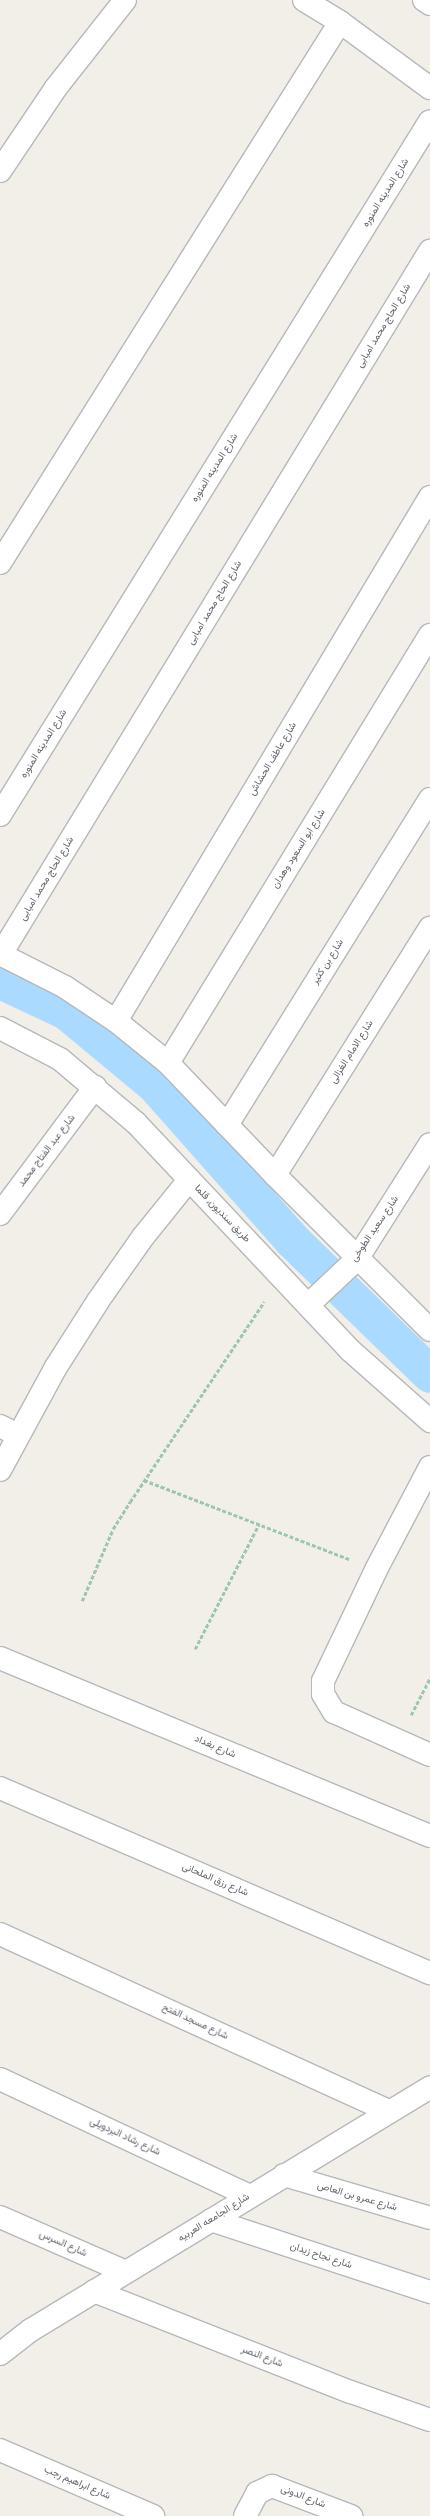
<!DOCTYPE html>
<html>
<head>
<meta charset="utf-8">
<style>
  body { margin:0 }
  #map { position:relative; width:430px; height:2516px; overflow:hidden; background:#f1efe8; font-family:"Fira Sans Condensed",Vazirmatn,sans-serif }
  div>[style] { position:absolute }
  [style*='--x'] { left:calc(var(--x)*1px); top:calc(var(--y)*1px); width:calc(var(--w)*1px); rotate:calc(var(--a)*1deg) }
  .canal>* { height:37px; margin:-18.5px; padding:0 18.5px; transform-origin:18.5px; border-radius:18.5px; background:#aadaff }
  .path>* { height:2.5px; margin-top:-1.25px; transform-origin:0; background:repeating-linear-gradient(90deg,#9cc7a9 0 4px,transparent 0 6px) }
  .roads { filter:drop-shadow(1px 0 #b5b8bc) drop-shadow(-1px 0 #b5b8bc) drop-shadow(0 1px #b5b8bc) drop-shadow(0 -1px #b5b8bc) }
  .minor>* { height:22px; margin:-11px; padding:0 11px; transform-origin:11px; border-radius:11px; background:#fff }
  span { translate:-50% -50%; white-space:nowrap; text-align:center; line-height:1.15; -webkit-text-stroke:3px #fff; paint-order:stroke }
  .street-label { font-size:10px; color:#5f6368 }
</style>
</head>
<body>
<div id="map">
  <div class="canal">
    <div style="--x:0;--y:980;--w:73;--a:25.2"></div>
    <div style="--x:66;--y:1011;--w:116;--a:39.7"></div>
    <div style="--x:155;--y:1085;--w:207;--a:48.5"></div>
    <div style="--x:292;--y:1240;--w:192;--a:44.2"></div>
  </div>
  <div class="path">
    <div style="--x:144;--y:1480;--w:220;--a:21.1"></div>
    <div style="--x:82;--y:1601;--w:78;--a:-66.7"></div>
    <div style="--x:113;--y:1529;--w:32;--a:-58"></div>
    <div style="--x:130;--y:1502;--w:241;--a:-56.2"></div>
    <div style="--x:195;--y:1649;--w:140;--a:-62.9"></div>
    <div style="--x:411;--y:1715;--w:42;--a:-62.8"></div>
  </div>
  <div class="roads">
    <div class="minor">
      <div style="--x:304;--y:0;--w:42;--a:31.4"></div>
      <div style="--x:340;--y:22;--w:112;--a:36.3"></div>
      <div style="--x:424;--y:0;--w:7;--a:34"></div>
      <div style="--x:0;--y:171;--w:99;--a:-56.1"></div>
      <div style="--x:55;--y:89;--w:113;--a:-51.8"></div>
      <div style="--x:0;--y:563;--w:639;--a:-57.85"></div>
      <div style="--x:0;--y:815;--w:816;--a:-58.22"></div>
      <div style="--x:0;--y:954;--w:73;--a:26.9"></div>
      <div style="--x:65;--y:987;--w:61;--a:33.7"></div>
      <div style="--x:116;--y:1021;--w:67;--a:38.9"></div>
      <div style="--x:168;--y:1063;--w:155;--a:46.3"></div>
      <div style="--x:275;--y:1175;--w:219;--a:45"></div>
      <div style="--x:1;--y:954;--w:824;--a:-58.61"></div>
      <div style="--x:116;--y:1021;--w:611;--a:-59.07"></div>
      <div style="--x:0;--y:1028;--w:68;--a:27.3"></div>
      <div style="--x:60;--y:1059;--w:99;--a:40.1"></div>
      <div style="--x:136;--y:1123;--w:313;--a:46.7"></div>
      <div style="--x:351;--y:1351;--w:106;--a:41.5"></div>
      <div style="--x:168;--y:1063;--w:502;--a:-58.53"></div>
      <div style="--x:227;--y:1125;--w:384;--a:-58.1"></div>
      <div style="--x:275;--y:1175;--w:292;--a:-57.9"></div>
      <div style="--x:0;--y:1214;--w:159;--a:-53.2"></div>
      <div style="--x:308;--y:1305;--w:67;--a:-43.2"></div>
      <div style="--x:357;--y:1259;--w:136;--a:-57.6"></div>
      <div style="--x:0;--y:1426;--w:20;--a:27"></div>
      <div style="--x:430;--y:1467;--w:116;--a:117.7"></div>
      <div style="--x:376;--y:1570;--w:123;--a:115.5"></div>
      <div style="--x:323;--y:1681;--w:13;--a:90"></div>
      <div style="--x:323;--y:1694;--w:21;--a:59"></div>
      <div style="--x:334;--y:1712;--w:105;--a:24.1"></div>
      <div style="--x:0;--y:1470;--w:117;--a:-61.5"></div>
      <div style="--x:56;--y:1367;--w:78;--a:-57.5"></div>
      <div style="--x:98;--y:1301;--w:78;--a:-54.9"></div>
      <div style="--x:143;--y:1237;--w:73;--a:-51.1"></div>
      <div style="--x:0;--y:1658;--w:465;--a:22.5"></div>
      <div style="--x:0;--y:1788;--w:468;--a:23.3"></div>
      <div style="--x:0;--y:1934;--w:427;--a:24.5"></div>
      <div style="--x:0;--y:2079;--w:276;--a:25.1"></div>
      <div style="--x:284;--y:2175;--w:152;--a:16.4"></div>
      <div style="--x:0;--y:2217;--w:137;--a:23.6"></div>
      <div style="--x:211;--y:2220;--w:231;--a:18.2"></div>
      <div style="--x:94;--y:2291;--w:276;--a:21.5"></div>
      <div style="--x:351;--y:2392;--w:84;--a:19.5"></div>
      <div style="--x:0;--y:2354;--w:39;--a:-38"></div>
      <div style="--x:31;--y:2330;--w:467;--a:-31.3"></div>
      <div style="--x:0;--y:2450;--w:167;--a:23.3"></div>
      <div style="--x:245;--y:2516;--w:26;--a:-62"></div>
      <div style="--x:257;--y:2493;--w:17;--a:-25"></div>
      <div style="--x:272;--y:2486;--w:85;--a:20.8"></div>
    </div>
  </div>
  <div class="street-label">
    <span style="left:386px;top:193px;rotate:-58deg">شارع المدينه المنوره</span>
    <span style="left:384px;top:326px;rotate:-59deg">شارع الحاج محمد امبابى</span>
    <span style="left:215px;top:468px;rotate:-58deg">شارع المدينه المنوره</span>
    <span style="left:215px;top:603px;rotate:-59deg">شارع الحاج محمد امبابى</span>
    <span style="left:44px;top:744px;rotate:-58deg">شارع المدينه المنوره</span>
    <span style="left:273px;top:759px;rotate:-59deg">شارع عاطف الحشاش</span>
    <span style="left:299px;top:849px;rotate:-58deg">شارع ابو السعود وهدان</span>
    <span style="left:47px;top:879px;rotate:-59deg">شارع الحاج محمد امبابى</span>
    <span style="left:328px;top:962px;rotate:-58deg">شارع بن كثير</span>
    <span style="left:352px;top:1052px;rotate:-58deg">شارع الامام الغزالى</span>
    <span style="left:47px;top:1151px;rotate:-53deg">شارع عبد الفتاح محمد</span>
    <span style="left:222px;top:1214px;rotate:46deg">طريق سنديون, قلما</span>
    <span style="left:375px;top:1229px;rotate:-56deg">شارع سعيد الطوخى</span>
    <span style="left:215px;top:1747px;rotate:23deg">شارع بغداد</span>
    <span style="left:215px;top:1880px;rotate:23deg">شارع رزق الملحانى</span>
    <span style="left:195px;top:2022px;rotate:25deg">شارع مسجد الفتح</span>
    <span style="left:125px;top:2137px;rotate:25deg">شارع رشاد البردويلى</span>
    <span style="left:357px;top:2197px;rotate:16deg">شارع عمرو بن العاص</span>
    <span style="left:214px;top:2218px;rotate:-32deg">شارع الجامعه العربيه</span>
    <span style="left:63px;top:2244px;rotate:24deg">شارع السرس</span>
    <span style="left:321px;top:2256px;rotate:18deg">شارع نجاح زيدان</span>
    <span style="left:262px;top:2357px;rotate:21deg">شارع النصر</span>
    <span style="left:77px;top:2483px;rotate:23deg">شارع ابراهيم رجب</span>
    <span style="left:303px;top:2497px;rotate:21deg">شارع الدونى</span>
  </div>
</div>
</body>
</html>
